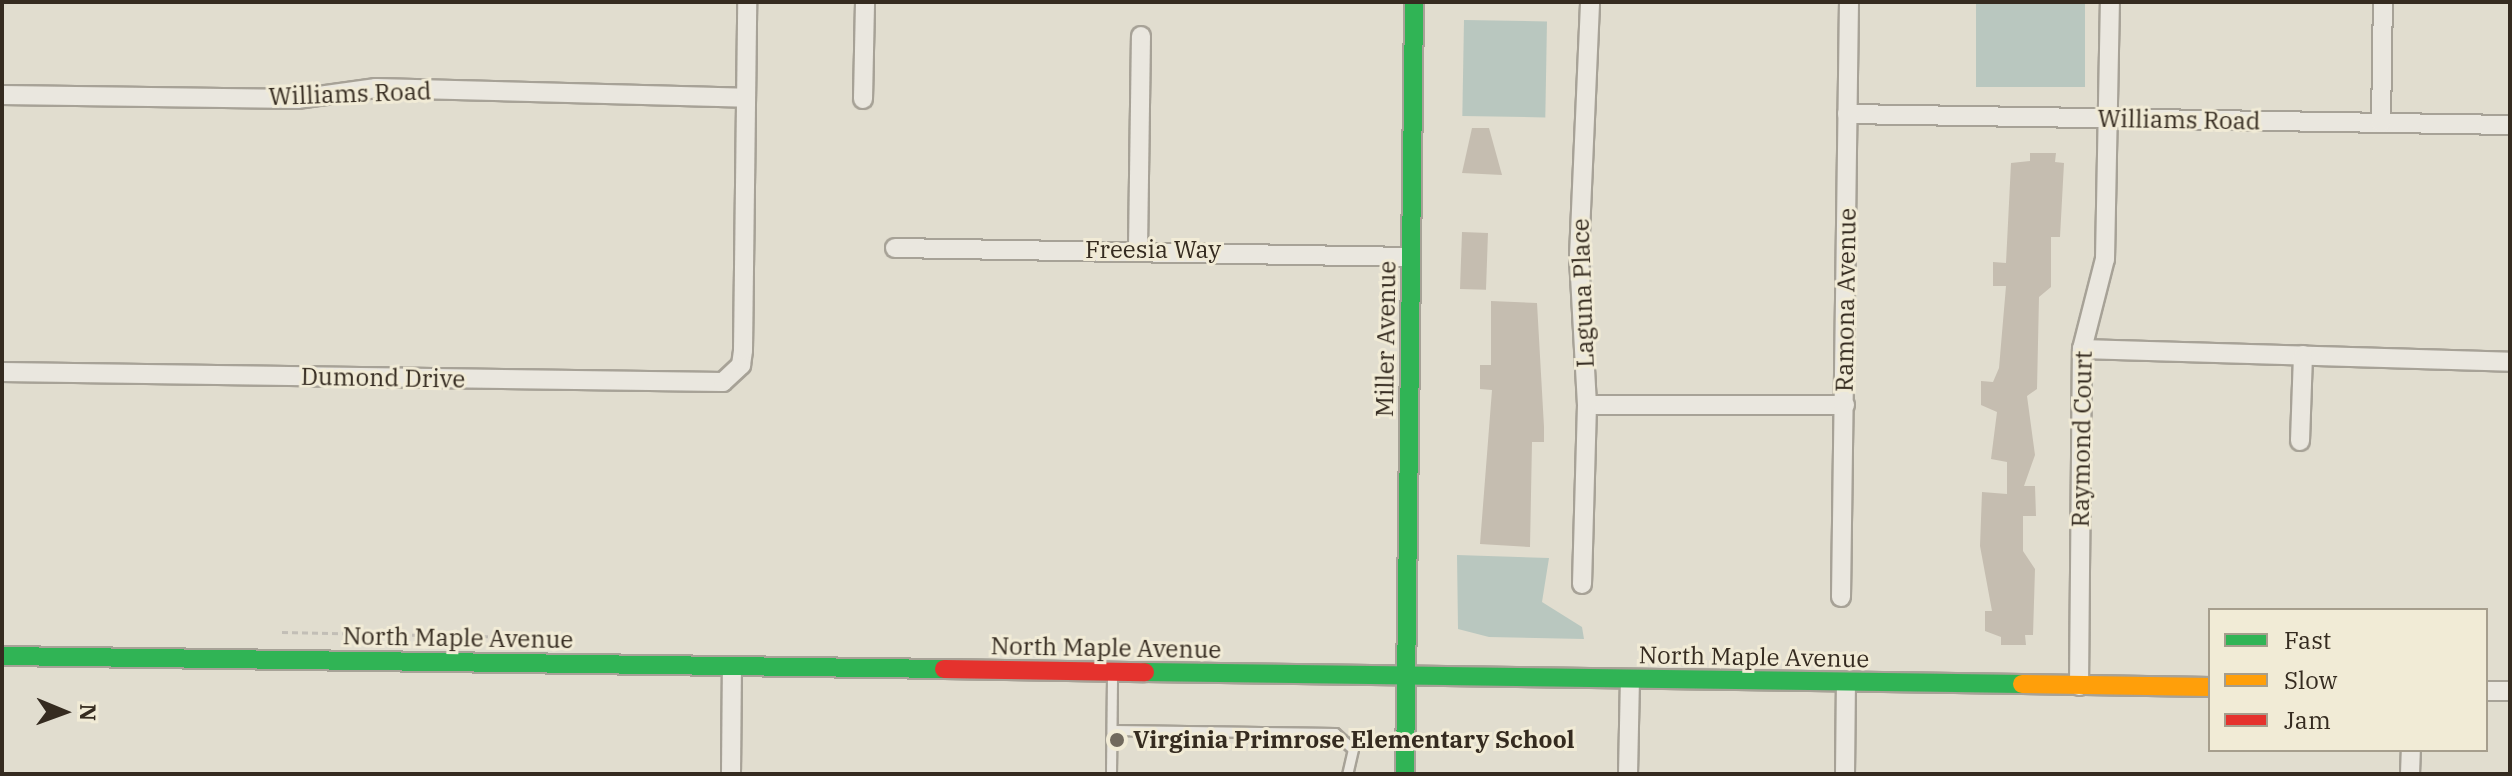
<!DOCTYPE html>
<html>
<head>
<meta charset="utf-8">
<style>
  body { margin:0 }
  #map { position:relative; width:2512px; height:776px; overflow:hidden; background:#e1ddcf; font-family:"IBM Plex Serif",serif }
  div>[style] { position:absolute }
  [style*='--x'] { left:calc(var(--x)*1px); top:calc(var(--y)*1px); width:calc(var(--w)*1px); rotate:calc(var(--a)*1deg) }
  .water>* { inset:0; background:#b9c7bf; transform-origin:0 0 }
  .building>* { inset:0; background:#c5bdb0; transform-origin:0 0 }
  .path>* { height:3px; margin-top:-1.5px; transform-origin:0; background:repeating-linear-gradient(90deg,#c2beb6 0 6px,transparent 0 10px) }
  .roads { filter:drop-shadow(2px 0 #a7a297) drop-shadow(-2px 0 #a7a297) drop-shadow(0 2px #a7a297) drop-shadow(0 -2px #a7a297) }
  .lane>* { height:9px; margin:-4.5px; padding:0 4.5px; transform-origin:4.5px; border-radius:4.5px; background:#eae7df }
  .street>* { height:18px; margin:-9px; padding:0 9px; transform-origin:9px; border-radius:9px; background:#eae7df }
  .fast>* { height:18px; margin:-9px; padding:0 9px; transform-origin:9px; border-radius:9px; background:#30b455 }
  .slow>* { height:18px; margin:-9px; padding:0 9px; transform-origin:9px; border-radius:9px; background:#ff9f0a }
  .jam>* { height:18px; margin:-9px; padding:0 9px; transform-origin:9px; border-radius:9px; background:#e5322d }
  .dots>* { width:22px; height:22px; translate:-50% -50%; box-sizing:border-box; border:4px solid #f1ebd6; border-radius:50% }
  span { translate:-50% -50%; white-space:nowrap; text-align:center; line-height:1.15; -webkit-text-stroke:6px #f1ebd6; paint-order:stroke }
  .street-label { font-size:24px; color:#352b20 }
  .poi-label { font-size:24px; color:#352b20; font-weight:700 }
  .left { translate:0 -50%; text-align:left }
  .frame { position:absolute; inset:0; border:4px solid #352b20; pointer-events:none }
  .legend { position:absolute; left:2208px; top:608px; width:280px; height:144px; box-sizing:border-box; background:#f1ebd6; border:2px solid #a69e8d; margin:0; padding:10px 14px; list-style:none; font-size:24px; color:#352b20 }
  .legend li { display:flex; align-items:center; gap:16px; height:40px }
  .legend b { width:40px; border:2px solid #a69e8d }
  .north { position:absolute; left:24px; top:672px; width:80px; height:80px; -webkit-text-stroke:6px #f1ebd6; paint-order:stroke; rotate:91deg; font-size:22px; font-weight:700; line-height:32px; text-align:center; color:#352b20 }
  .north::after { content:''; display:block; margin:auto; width:28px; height:36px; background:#352b20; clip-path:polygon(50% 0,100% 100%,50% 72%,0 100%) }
</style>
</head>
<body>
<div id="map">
  <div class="water">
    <div style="left:1976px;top:2px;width:109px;height:85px"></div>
    <div style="left:1464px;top:20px;width:83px;height:96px;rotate:1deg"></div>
    <div style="clip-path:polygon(1457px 555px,1549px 558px,1542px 602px,1582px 627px,1584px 639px,1489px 637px,1458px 629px)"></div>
  </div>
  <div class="building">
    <div style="clip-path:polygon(1472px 128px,1489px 128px,1502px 175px,1462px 173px)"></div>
    <div style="clip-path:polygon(2030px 153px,2056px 153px,2055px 162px,2064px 163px,2060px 237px,2051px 237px,2051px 287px,2039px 297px,2037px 389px,2027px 396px,2035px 455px,2024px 486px,2035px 486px,2036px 516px,2023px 516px,2023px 551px,2035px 569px,2033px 635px,2025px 635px,2026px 645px,2001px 645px,2001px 637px,1985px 631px,1985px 611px,1992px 611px,1980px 546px,1982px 492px,2007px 494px,2007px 462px,1991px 459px,1997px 412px,1981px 405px,1981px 381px,1993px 382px,1999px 368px,2006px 286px,1993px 286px,1993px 262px,2006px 263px,2011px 163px,2030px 161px)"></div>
    <div style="left:1462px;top:232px;width:26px;height:57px;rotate:2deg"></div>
    <div style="clip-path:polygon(1491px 301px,1537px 303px,1544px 427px,1544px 442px,1532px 442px,1530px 547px,1480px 544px,1492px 390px,1480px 389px,1480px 365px,1491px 365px)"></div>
  </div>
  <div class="path">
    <div style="--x:282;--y:632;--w:238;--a:1.2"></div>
  </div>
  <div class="roads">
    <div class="lane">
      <div style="--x:1113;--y:730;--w:222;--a:0.8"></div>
      <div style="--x:1335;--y:733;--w:24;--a:42"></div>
      <div style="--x:1353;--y:749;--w:26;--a:103"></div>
      <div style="--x:1111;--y:774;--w:102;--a:-89.4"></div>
    </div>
    <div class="street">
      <div style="--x:2;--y:95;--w:295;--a:0.8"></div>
      <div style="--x:297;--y:99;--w:80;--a:-7.9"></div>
      <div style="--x:376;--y:88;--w:370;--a:1.5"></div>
      <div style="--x:863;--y:99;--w:97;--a:-88.8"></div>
      <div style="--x:1847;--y:114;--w:663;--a:0.95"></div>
      <div style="--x:2381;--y:123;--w:121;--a:-89.1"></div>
      <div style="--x:895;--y:248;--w:516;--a:1"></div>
      <div style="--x:1138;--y:249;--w:213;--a:-89.2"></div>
      <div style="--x:2082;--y:349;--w:428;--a:1.7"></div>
      <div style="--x:2;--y:372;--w:721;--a:0.79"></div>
      <div style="--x:723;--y:382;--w:25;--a:-43"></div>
      <div style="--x:741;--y:365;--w:15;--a:-82"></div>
      <div style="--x:743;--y:350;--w:348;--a:-89.3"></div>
      <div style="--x:1587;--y:405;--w:258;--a:0"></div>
      <div style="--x:2300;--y:441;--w:86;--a:-88"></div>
      <div style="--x:1582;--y:584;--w:179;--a:-88.4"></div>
      <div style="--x:1587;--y:405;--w:149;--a:-93.1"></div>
      <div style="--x:1579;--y:256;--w:254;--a:-87.5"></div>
      <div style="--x:1841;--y:597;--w:595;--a:-89.23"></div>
      <div style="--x:2079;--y:686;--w:337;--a:-89.5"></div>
      <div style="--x:2082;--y:349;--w:93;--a:-75.7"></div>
      <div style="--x:2105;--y:259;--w:257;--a:-88.9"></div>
      <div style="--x:2486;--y:691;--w:24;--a:0"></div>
      <div style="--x:731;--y:774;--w:108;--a:-89.5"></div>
      <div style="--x:1628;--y:774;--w:94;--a:-88.8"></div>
      <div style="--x:1845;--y:774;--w:91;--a:-89.4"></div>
      <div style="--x:2410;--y:774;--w:24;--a:-88"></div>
    </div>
    <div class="fast">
      <div style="--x:2;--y:656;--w:942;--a:0.79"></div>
      <div style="--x:1145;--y:672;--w:877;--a:0.78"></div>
      <div style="--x:1405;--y:774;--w:772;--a:-89.33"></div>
    </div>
    <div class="slow">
      <div style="--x:2022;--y:684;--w:188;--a:0.9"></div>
    </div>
    <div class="jam">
      <div style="--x:944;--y:669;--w:201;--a:0.9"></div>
    </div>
  </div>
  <div class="dots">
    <div style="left:1117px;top:740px;background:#71695d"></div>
  </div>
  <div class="street-label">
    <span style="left:350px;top:94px;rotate:-2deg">Williams Road</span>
    <span style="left:2179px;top:120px;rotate:1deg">Williams Road</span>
    <span style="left:1153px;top:250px">Freesia Way</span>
    <span style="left:1583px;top:293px;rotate:-92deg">Laguna Place</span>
    <span style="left:1846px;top:300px;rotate:-89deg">Ramona Avenue</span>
    <span style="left:1386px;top:339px;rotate:-89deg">Miller Avenue</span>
    <span style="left:383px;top:378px;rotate:1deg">Dumond Drive</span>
    <span style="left:2082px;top:439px;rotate:-89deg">Raymond Court</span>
    <span style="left:458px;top:638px;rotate:1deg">North Maple Avenue</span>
    <span style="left:1106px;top:648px;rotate:1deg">North Maple Avenue</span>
    <span style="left:1754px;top:657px;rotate:1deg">North Maple Avenue</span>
  </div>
  <div class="poi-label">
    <span class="left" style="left:1133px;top:740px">Virginia Primrose Elementary School</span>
  </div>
  <div class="frame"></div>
  <ul class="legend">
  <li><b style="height:10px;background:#30b455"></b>Fast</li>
  <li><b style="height:10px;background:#ff9f0a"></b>Slow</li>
  <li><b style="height:10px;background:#e5322d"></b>Jam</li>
  </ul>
  <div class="north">N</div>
</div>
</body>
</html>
